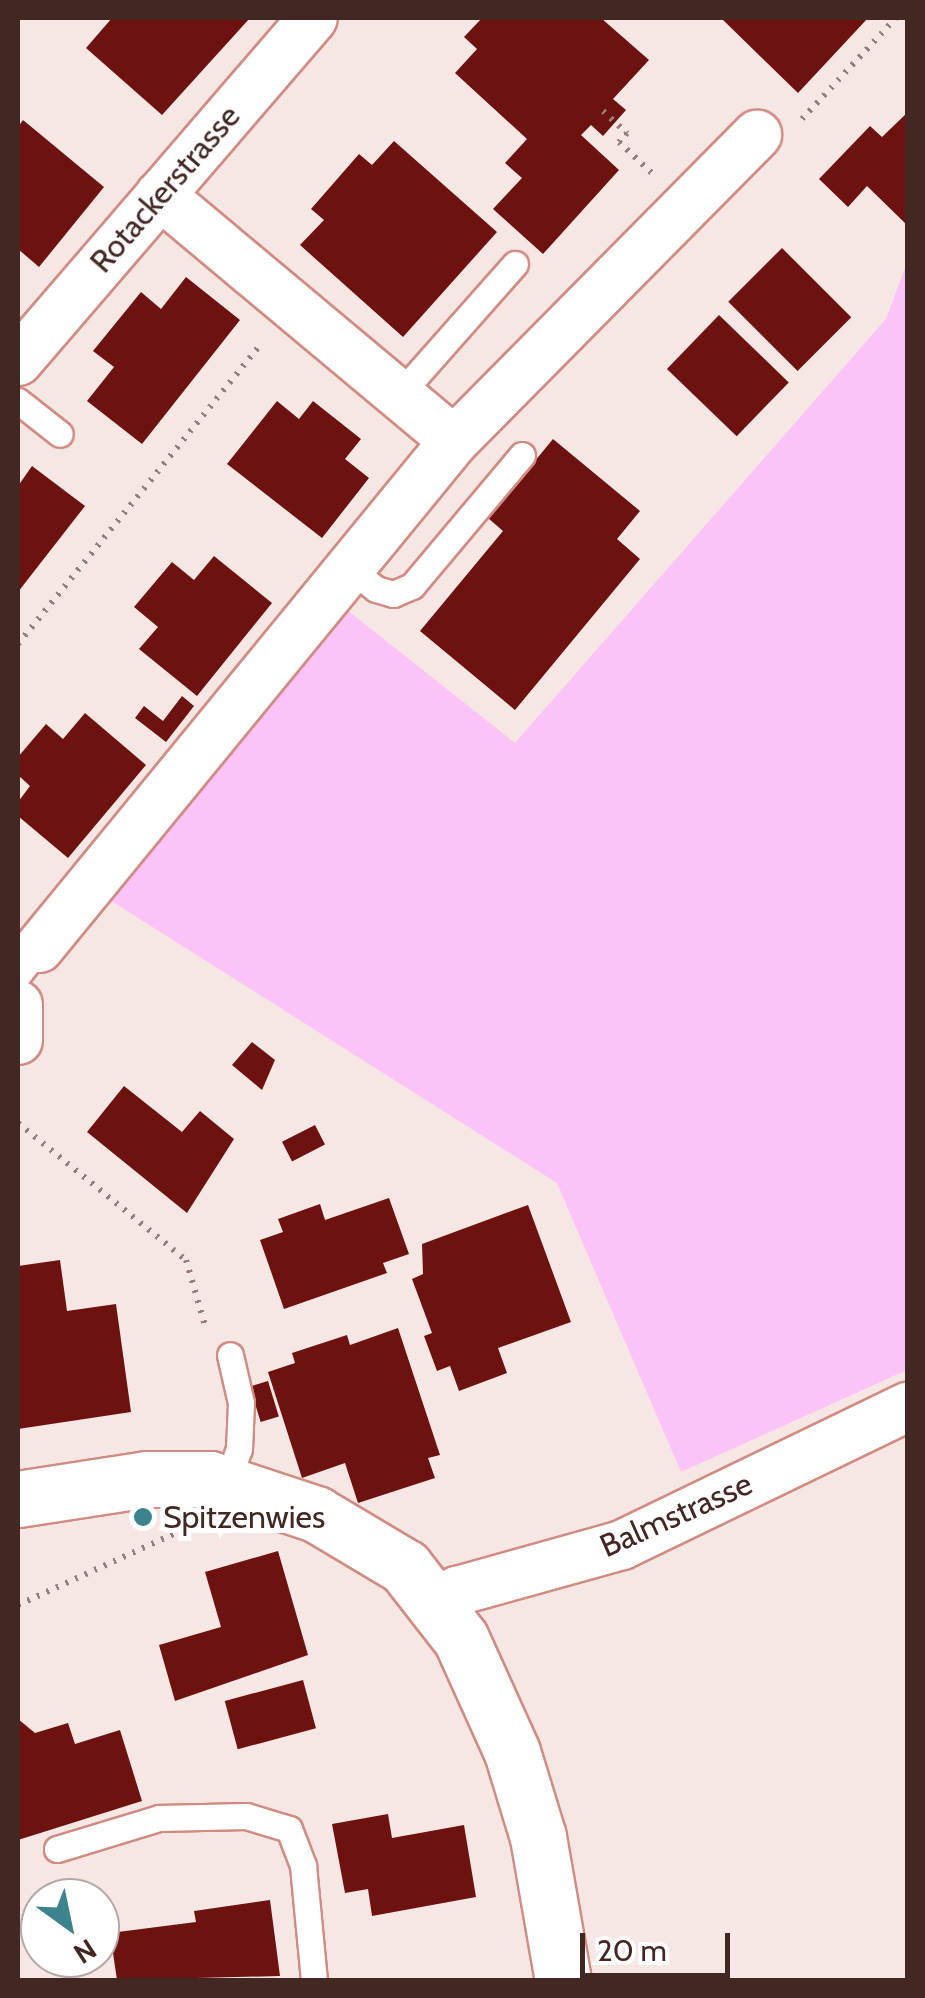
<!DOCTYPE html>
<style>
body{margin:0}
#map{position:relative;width:925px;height:1998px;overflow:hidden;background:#f6e7e4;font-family:Cabin,sans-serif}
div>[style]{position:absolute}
.green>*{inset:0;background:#fbc3f8}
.building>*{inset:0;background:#6d120f;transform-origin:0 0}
.path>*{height:6px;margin-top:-3px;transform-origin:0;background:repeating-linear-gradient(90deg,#957f7c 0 2.5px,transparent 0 10.5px)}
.roads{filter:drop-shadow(2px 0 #d08c83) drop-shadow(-2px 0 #d08c83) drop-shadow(0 2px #d08c83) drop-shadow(0 -2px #d08c83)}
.service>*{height:25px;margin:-12.5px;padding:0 12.5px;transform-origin:12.5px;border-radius:12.5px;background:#fff}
.minor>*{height:48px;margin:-24px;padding:0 24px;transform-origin:24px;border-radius:24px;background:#fff}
.tertiary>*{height:55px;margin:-27.5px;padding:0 27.5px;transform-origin:27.5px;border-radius:27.5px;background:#fff}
.dots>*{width:28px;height:28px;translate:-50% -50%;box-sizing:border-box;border:5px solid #fff;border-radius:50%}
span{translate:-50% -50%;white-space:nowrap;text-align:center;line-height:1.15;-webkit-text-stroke:10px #fff;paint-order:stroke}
.street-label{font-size:32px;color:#432723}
.poi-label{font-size:32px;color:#432723}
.left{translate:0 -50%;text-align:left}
.frame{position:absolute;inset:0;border:20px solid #432723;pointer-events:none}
.north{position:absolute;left:20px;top:1878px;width:100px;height:100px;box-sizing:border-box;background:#fff;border:2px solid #b4a9a7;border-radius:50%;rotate:147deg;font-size:28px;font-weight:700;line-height:40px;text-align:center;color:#432723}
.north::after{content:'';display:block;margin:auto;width:35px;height:45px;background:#3d838e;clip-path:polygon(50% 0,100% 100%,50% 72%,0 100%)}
.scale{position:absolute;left:580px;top:1933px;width:150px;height:45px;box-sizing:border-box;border:5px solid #432723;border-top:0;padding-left:12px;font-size:30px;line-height:35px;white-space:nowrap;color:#432723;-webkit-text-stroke:8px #fff;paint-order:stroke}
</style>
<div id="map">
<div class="green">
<div style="clip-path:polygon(907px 263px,907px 1370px,681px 1472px,557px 1183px,97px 892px,337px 602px,515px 743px,886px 319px)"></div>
</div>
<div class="building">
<div style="clip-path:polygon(112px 18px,250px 18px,162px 115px,86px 48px)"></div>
<div style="clip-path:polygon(482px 18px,601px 18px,649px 60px,613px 99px,626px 110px,603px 136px,591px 125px,581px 135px,619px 170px,543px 254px,493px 209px,522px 178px,505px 163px,527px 139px,455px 73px,477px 49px,464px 37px)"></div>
<div style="clip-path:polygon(721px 18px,868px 18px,798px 93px)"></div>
<div style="clip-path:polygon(908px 112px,908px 226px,867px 186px,848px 207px,819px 179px,870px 126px,882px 137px)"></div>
<div style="clip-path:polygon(23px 120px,104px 187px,39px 267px,18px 249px,18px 127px)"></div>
<div style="clip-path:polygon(394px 141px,497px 232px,403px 337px,300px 245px,324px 220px,311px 209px,359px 154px,372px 165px)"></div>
<div style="left:782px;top:248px;width:98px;height:76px;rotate:45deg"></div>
<div style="clip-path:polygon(186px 277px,240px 320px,142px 444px,87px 401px,114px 367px,93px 351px,141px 292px,161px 309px)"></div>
<div style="left:719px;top:315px;width:97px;height:75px;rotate:44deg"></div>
<div style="clip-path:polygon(277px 401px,299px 419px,313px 401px,361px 439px,345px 459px,369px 478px,322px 538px,227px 464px)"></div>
<div style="clip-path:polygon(553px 439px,640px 511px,617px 539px,640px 559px,515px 710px,420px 631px,503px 531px,488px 518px)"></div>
<div style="clip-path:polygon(32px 466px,85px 506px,18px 592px,18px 486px)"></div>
<div style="clip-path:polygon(214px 556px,272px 603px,197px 696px,139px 649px,158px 627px,134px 607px,172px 562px,194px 580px)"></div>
<div style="clip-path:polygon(182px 696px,194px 706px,166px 742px,135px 718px,144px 706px,163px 721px)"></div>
<div style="clip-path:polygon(85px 713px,146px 765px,68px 858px,18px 816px,18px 802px,30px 786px,18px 775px,18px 757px,46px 724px,63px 739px)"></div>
<div style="clip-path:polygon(252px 1042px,275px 1060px,262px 1090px,232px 1065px)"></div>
<div style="clip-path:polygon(124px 1086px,182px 1132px,200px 1111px,234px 1139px,187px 1213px,87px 1132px)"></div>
<div style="left:315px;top:1125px;width:22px;height:37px;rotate:63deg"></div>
<div style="clip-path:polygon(389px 1198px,409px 1254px,383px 1263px,387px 1273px,284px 1309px,260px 1240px,283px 1232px,278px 1219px,320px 1204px,325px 1220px)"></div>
<div style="clip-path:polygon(528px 1205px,571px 1322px,498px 1348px,507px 1373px,459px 1391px,450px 1366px,437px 1371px,424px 1336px,432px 1333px,412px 1279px,423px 1274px,422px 1244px)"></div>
<div style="clip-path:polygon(60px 1260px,67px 1311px,116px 1304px,131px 1412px,18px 1429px,18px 1266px)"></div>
<div style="clip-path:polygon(398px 1328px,440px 1455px,428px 1458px,435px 1478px,358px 1503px,345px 1463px,302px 1478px,268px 1372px,295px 1363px,292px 1353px,347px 1335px,350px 1345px)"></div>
<div style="left:268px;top:1381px;width:37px;height:19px;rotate:73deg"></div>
<div style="clip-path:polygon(278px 1551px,308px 1655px,175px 1701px,159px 1645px,221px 1627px,205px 1572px)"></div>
<div style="left:303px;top:1680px;width:50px;height:81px;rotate:75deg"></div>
<div style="clip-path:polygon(18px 1719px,35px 1733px,68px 1723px,75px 1744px,120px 1730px,142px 1801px,18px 1840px)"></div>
<div style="clip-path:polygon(388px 1814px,392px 1838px,464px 1825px,476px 1897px,372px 1916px,368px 1889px,345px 1893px,332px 1824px)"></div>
<div style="clip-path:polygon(270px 1900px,280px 1976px,117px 1980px,110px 1933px,196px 1922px,194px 1911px)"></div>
</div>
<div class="path">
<div style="left:603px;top:111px;width:33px;rotate:43deg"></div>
<div style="left:627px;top:133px;width:12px;rotate:132deg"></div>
<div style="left:619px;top:142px;width:47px;rotate:43.3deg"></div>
<div style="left:802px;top:119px;width:138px;rotate:-47.1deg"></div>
<div style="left:18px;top:644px;width:387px;rotate:-51deg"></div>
<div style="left:18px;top:1123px;width:217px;rotate:39.2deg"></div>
<div style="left:186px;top:1260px;width:72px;rotate:73.8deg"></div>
<div style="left:18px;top:1605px;width:174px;rotate:-24.5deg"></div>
</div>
<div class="roads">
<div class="service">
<div style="left:399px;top:395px;width:175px;rotate:-48.5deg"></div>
<div style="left:18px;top:401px;width:53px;rotate:38.2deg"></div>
<div style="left:349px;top:568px;width:34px;rotate:38deg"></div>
<div style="left:376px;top:589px;width:18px;rotate:16deg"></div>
<div style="left:393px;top:594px;width:21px;rotate:-23deg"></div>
<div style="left:412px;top:586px;width:171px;rotate:-50deg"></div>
<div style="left:18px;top:975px;width:34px;rotate:-52deg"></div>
<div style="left:227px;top:1483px;width:36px;rotate:-71deg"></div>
<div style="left:239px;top:1449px;width:46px;rotate:-87.5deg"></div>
<div style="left:241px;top:1403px;width:49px;rotate:-102.9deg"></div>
<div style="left:57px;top:1849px;width:107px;rotate:-16.9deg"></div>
<div style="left:159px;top:1818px;width:87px;rotate:-1.3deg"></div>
<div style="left:246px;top:1816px;width:45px;rotate:16.8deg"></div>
<div style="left:289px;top:1829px;width:40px;rotate:69deg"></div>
<div style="left:303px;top:1866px;width:115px;rotate:84.5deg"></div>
</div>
<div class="minor">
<div style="left:160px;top:195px;width:383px;rotate:39.9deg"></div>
<div style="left:18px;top:361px;width:452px;rotate:-49.3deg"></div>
<div style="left:39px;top:948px;width:655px;rotate:-50.7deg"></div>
<div style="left:454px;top:441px;width:431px;rotate:-45.3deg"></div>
<div style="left:18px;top:1005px;width:35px;rotate:90deg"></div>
<div style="left:436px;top:1604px;width:25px;rotate:-32deg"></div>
<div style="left:457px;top:1591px;width:171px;rotate:-15.6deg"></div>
<div style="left:622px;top:1545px;width:318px;rotate:-25.8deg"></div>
</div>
<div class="tertiary">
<div style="left:18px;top:1499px;width:131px;rotate:-8.8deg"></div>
<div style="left:147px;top:1479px;width:63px"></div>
<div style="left:210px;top:1479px;width:112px;rotate:18.3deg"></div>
<div style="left:316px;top:1514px;width:104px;rotate:30.8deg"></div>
<div style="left:405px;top:1567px;width:91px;rotate:52.1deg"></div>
<div style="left:461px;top:1639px;width:124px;rotate:65.7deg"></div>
<div style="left:512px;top:1752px;width:89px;rotate:73deg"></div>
<div style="left:538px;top:1837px;width:145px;rotate:80.1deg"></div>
</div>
</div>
<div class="dots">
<div style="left:143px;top:1517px;background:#3d838e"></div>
</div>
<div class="street-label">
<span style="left:165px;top:189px;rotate:-49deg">Rotackerstrasse</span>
<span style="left:676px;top:1515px;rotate:-24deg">Balmstrasse</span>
</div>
<div class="poi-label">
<span class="left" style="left:163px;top:1517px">Spitzenwies</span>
</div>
<div class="frame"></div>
<div class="north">N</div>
<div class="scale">20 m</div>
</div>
